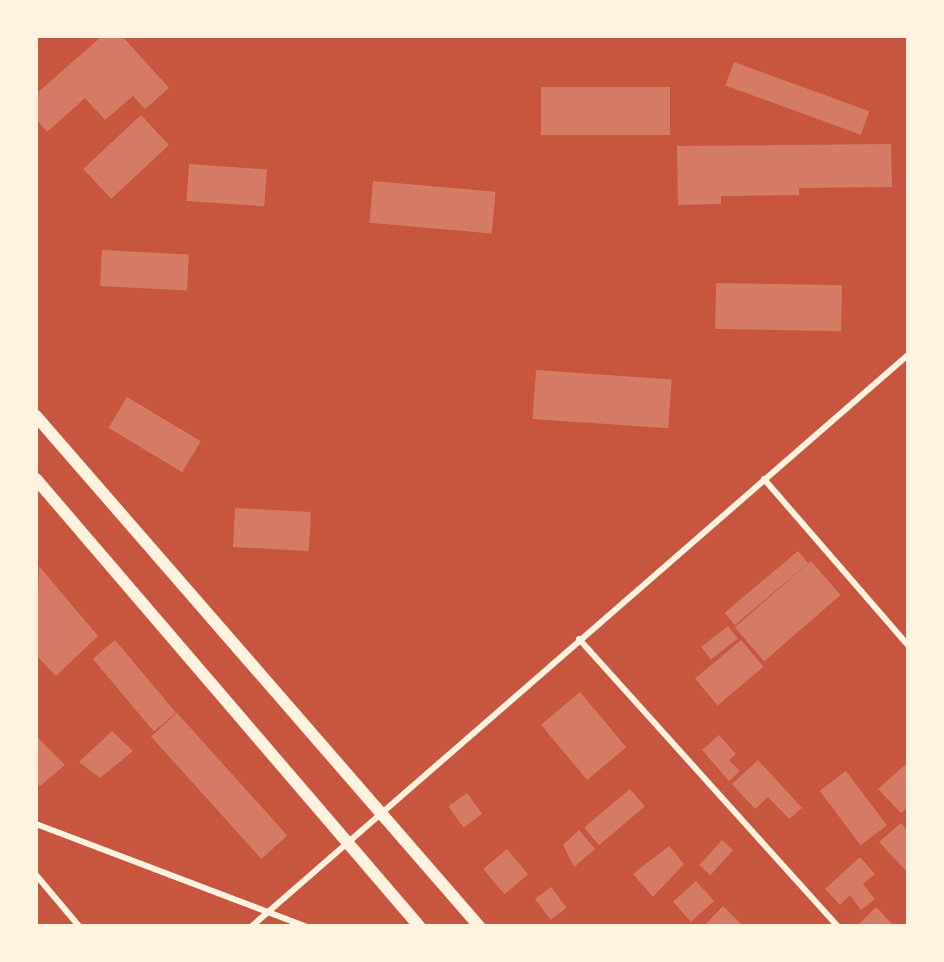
<!DOCTYPE html>
<style>
body{margin:0}
#map{position:relative;width:944px;height:962px;overflow:hidden;background:#c8553d;font-family:Figtree,sans-serif}
div>[style]{position:absolute}
.building>*{inset:0;background:#d67c66;transform-origin:0 0}
.minor>*{height:6px;margin:-3px;padding:0 3px;transform-origin:3px;border-radius:3px;background:#fff3e0}
.secondary>*{height:12px;margin:-6px;padding:0 6px;transform-origin:6px;border-radius:6px;background:#fff3e0}
span{translate:-50% -50%;white-space:nowrap;text-align:center;line-height:1.15;-webkit-text-stroke:4.5px #fff3e0;paint-order:stroke}
.frame{position:absolute;inset:0;border:38px solid #fff3e0;pointer-events:none}
</style>
<div id="map">
<div class="building">
<div style="clip-path:polygon(102px 36px,122px 36px,169px 88px,145px 109px,133px 96px,105px 120px,85px 98px,47px 132px,36px 119px,36px 94px)"></div>
<div style="left:734px;top:62px;width:144px;height:25px;rotate:20deg"></div>
<div style="left:670px;top:87px;width:48px;height:129px;rotate:90deg"></div>
<div style="left:141px;top:115px;width:41px;height:79px;rotate:47deg"></div>
<div style="clip-path:polygon(891px 144px,892px 187px,799px 188px,799px 195px,721px 196px,721px 204px,678px 205px,677px 146px)"></div>
<div style="left:189px;top:164px;width:78px;height:37px;rotate:4deg"></div>
<div style="left:373px;top:181px;width:123px;height:42px;rotate:5deg"></div>
<div style="left:102px;top:250px;width:87px;height:36px;rotate:3deg"></div>
<div style="left:716px;top:283px;width:126px;height:46px;rotate:1deg"></div>
<div style="left:536px;top:370px;width:136px;height:49px;rotate:4deg"></div>
<div style="left:127px;top:397px;width:86px;height:36px;rotate:31deg"></div>
<div style="left:235px;top:508px;width:76px;height:39px;rotate:3deg"></div>
<div style="left:798px;top:551px;width:16px;height:96px;rotate:50deg"></div>
<div style="left:811px;top:561px;width:45px;height:101px;rotate:49deg"></div>
<div style="clip-path:polygon(39px 566px,98px 636px,56px 676px,36px 655px)"></div>
<div style="left:728px;top:626px;width:16px;height:34px;rotate:52deg"></div>
<div style="left:115px;top:640px;width:95px;height:29px;rotate:50deg"></div>
<div style="left:741px;top:640px;width:35px;height:60px;rotate:50deg"></div>
<div style="left:580px;top:692px;width:72px;height:51px;rotate:50deg"></div>
<div style="left:177px;top:713px;width:165px;height:35px;rotate:48deg"></div>
<div style="clip-path:polygon(112px 731px,133px 751px,100px 778px,79px 762px)"></div>
<div style="clip-path:polygon(719px 735px,736px 754px,729px 760px,740px 771px,729px 781px,702px 750px)"></div>
<div style="clip-path:polygon(36px 736px,65px 765px,40px 786px,36px 782px)"></div>
<div style="clip-path:polygon(758px 760px,802px 808px,789px 819px,768px 797px,755px 809px,732px 784px)"></div>
<div style="clip-path:polygon(908px 762px,908px 807px,901px 813px,878px 789px)"></div>
<div style="left:846px;top:771px;width:68px;height:33px;rotate:53deg"></div>
<div style="left:630px;top:789px;width:23px;height:60px;rotate:50deg"></div>
<div style="left:467px;top:793px;width:26px;height:23px;rotate:54deg"></div>
<div style="clip-path:polygon(901px 823px,908px 831px,908px 873px,879px 842px)"></div>
<div style="clip-path:polygon(579px 830px,595px 849px,574px 867px,563px 845px)"></div>
<div style="left:722px;top:840px;width:15px;height:34px;rotate:42deg"></div>
<div style="clip-path:polygon(669px 846px,684px 864px,653px 897px,633px 874px)"></div>
<div style="left:507px;top:849px;width:33px;height:31px;rotate:50deg"></div>
<div style="clip-path:polygon(860px 857px,875px 874px,863px 884px,875px 899px,861px 910px,850px 895px,840px 905px,825px 889px)"></div>
<div style="left:696px;top:881px;width:27px;height:31px;rotate:48deg"></div>
<div style="left:551px;top:887px;width:26px;height:20px;rotate:53deg"></div>
<div style="clip-path:polygon(723px 906px,743px 926px,704px 926px)"></div>
<div style="clip-path:polygon(876px 907px,894px 926px,857px 926px)"></div>
</div>
<div class="minor">
<div style="left:764px;top:479px;width:220px;rotate:49.1deg"></div>
<div style="left:579px;top:639px;width:386px;rotate:48deg"></div>
<div style="left:36px;top:824px;width:288px;rotate:20.8deg"></div>
<div style="left:36px;top:875px;width:67px;rotate:49.9deg"></div>
<div style="left:252px;top:926px;width:870px;rotate:-41.04deg"></div>
</div>
<div class="secondary">
<div style="left:36px;top:416px;width:676px;rotate:49.02deg"></div>
<div style="left:36px;top:479px;width:589px;rotate:49.41deg"></div>
</div>
<div class="frame"></div>
</div>
